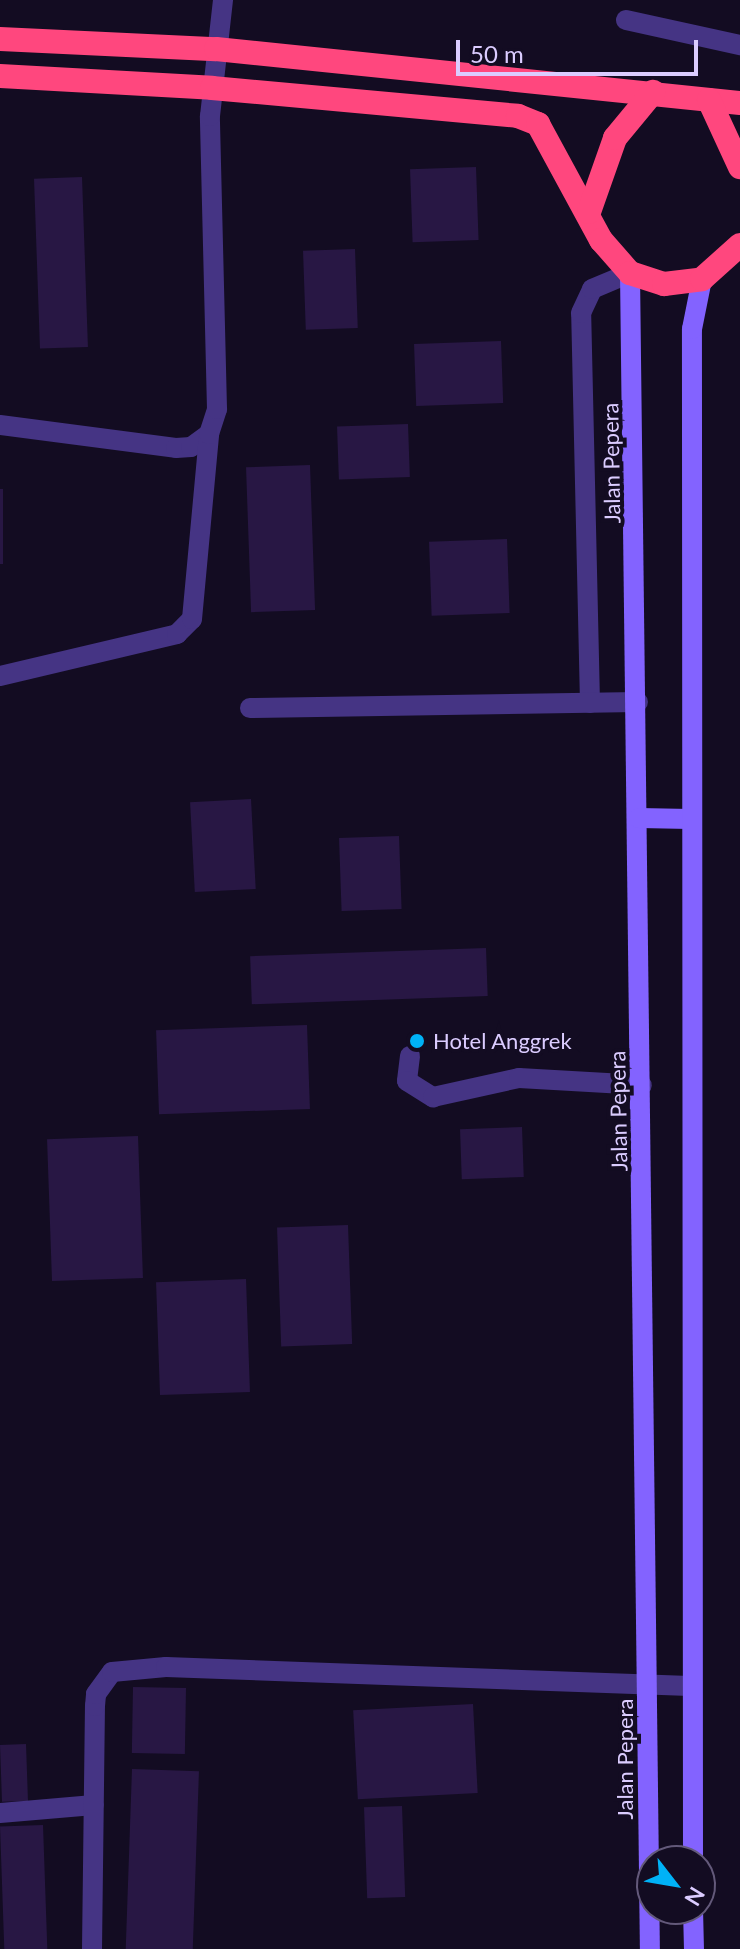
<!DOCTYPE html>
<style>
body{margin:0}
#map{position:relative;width:740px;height:1949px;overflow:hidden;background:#130c22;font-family:Lato,sans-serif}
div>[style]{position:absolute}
.building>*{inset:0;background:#281744;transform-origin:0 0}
.lane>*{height:20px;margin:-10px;padding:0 10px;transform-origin:10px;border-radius:10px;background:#453484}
.street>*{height:20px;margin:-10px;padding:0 10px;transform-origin:10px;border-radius:10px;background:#453484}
.secondary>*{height:20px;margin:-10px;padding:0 10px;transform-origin:10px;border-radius:10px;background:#8363ff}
.highway>*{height:24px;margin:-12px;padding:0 12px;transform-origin:12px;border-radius:12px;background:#ff477e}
.dots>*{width:22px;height:22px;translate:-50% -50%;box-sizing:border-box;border:4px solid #130c22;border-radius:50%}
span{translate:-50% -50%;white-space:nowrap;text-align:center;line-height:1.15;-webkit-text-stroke:8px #130c22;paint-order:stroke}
.street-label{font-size:22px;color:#dbccff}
.poi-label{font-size:22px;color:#dbccff}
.left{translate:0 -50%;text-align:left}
.north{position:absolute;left:636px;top:1845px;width:80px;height:80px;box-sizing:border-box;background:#130c22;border:2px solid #63597a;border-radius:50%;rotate:121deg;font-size:22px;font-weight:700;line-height:32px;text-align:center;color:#dbccff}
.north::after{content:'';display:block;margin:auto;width:28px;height:36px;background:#00b2f7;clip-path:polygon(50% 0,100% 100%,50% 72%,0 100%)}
.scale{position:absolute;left:456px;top:40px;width:242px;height:36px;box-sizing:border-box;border:4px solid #dbccff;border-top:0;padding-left:10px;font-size:24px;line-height:28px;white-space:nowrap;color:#dbccff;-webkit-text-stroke:6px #130c22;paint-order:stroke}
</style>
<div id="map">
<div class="building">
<div style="left:476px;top:167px;width:73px;height:66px;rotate:88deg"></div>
<div style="left:82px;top:177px;width:170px;height:48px;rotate:88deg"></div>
<div style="left:355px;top:249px;width:79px;height:52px;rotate:88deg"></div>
<div style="left:501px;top:341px;width:62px;height:87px;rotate:88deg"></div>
<div style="left:408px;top:424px;width:53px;height:71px;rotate:88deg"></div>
<div style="left:310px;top:465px;width:145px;height:64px;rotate:88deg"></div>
<div style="left:0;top:489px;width:3px;height:75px"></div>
<div style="left:507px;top:539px;width:74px;height:78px;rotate:88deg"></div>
<div style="left:251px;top:799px;width:90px;height:61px;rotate:87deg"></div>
<div style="left:399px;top:836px;width:73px;height:60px;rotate:88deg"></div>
<div style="left:486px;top:948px;width:48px;height:236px;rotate:88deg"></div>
<div style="left:307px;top:1025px;width:84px;height:151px;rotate:88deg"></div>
<div style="left:522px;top:1127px;width:50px;height:62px;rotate:88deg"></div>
<div style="left:138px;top:1136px;width:142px;height:91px;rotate:88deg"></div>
<div style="left:348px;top:1225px;width:119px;height:71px;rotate:88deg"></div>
<div style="left:246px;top:1279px;width:113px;height:90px;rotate:88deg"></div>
<div style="left:133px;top:1687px;width:53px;height:66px;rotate:1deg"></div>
<div style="left:473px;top:1704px;width:89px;height:120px;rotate:87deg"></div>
<div style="left:26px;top:1744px;width:57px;height:26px;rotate:88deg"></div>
<div style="left:132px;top:1769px;width:67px;height:180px;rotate:2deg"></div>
<div style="left:402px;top:1806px;width:91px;height:38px;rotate:88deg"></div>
<div style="left:43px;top:1825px;width:124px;height:43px;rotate:88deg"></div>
</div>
<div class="lane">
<div style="left:626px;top:20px;width:117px;rotate:12.4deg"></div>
<div style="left:0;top:425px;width:177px;rotate:7.4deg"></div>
<div style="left:176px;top:448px;width:15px;rotate:-4deg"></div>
<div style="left:191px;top:447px;width:22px;rotate:-36deg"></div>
<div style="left:0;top:676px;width:182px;rotate:-13.3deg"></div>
<div style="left:177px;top:634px;width:21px;rotate:-45deg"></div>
<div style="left:192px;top:619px;width:186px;rotate:-84.7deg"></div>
<div style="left:209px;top:434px;width:26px;rotate:-72deg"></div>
<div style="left:217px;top:409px;width:293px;rotate:-91.4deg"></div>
<div style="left:210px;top:116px;width:117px;rotate:-83.6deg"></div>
<div style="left:590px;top:703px;width:390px;rotate:-91.3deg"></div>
<div style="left:581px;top:313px;width:26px;rotate:-65deg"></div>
<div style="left:592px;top:289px;width:41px;rotate:-22.8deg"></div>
<div style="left:250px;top:708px;width:388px;rotate:-0.9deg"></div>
<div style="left:410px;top:1056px;width:25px;rotate:97deg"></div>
<div style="left:407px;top:1081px;width:31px;rotate:32deg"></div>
<div style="left:433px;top:1097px;width:88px;rotate:-12.5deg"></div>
<div style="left:519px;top:1078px;width:123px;rotate:3.3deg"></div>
</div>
<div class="street">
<div style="left:0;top:1813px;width:94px;rotate:-4.9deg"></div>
<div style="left:92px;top:1949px;width:243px;rotate:-89.3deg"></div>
<div style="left:95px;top:1706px;width:12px;rotate:-85deg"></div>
<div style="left:96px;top:1694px;width:27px;rotate:-54deg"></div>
<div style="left:112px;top:1672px;width:54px;rotate:-5.3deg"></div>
<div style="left:166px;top:1667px;width:524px;rotate:2.08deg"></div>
</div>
<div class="secondary">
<div style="left:630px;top:273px;width:1676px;rotate:89.32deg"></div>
<div style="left:639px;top:818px;width:51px;rotate:1.1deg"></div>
<div style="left:693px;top:1861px;width:1532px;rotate:-90.04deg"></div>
<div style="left:692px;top:329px;width:51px;rotate:-78.7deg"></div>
<div style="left:693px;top:1909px;width:40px;rotate:88.6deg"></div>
</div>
<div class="highway">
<div style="left:0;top:39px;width:216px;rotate:2.7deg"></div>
<div style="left:216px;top:49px;width:527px;rotate:5.88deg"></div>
<div style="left:0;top:76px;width:212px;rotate:3.2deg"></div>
<div style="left:212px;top:88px;width:307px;rotate:5.2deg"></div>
<div style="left:518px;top:116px;width:22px;rotate:22deg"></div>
<div style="left:538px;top:124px;width:132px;rotate:61.5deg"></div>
<div style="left:601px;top:240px;width:44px;rotate:48.7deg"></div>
<div style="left:630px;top:273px;width:36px;rotate:18deg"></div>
<div style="left:664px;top:284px;width:38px;rotate:-7deg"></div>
<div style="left:702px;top:279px;width:51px;rotate:-41.8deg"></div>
<div style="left:709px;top:100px;width:74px;rotate:65.2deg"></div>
<div style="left:589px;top:212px;width:78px;rotate:-70.6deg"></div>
<div style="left:615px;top:138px;width:60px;rotate:-50.4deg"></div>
</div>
<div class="dots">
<div style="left:417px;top:1041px;background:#00b2f7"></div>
</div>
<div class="street-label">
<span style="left:611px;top:463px;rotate:-91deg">Jalan Pepera</span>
<span style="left:618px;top:1111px;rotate:-91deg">Jalan Pepera</span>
<span style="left:625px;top:1759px;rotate:-90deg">Jalan Pepera</span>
</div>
<div class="poi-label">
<span class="left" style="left:433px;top:1041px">Hotel Anggrek</span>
</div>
<div class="north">N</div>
<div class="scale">50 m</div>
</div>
